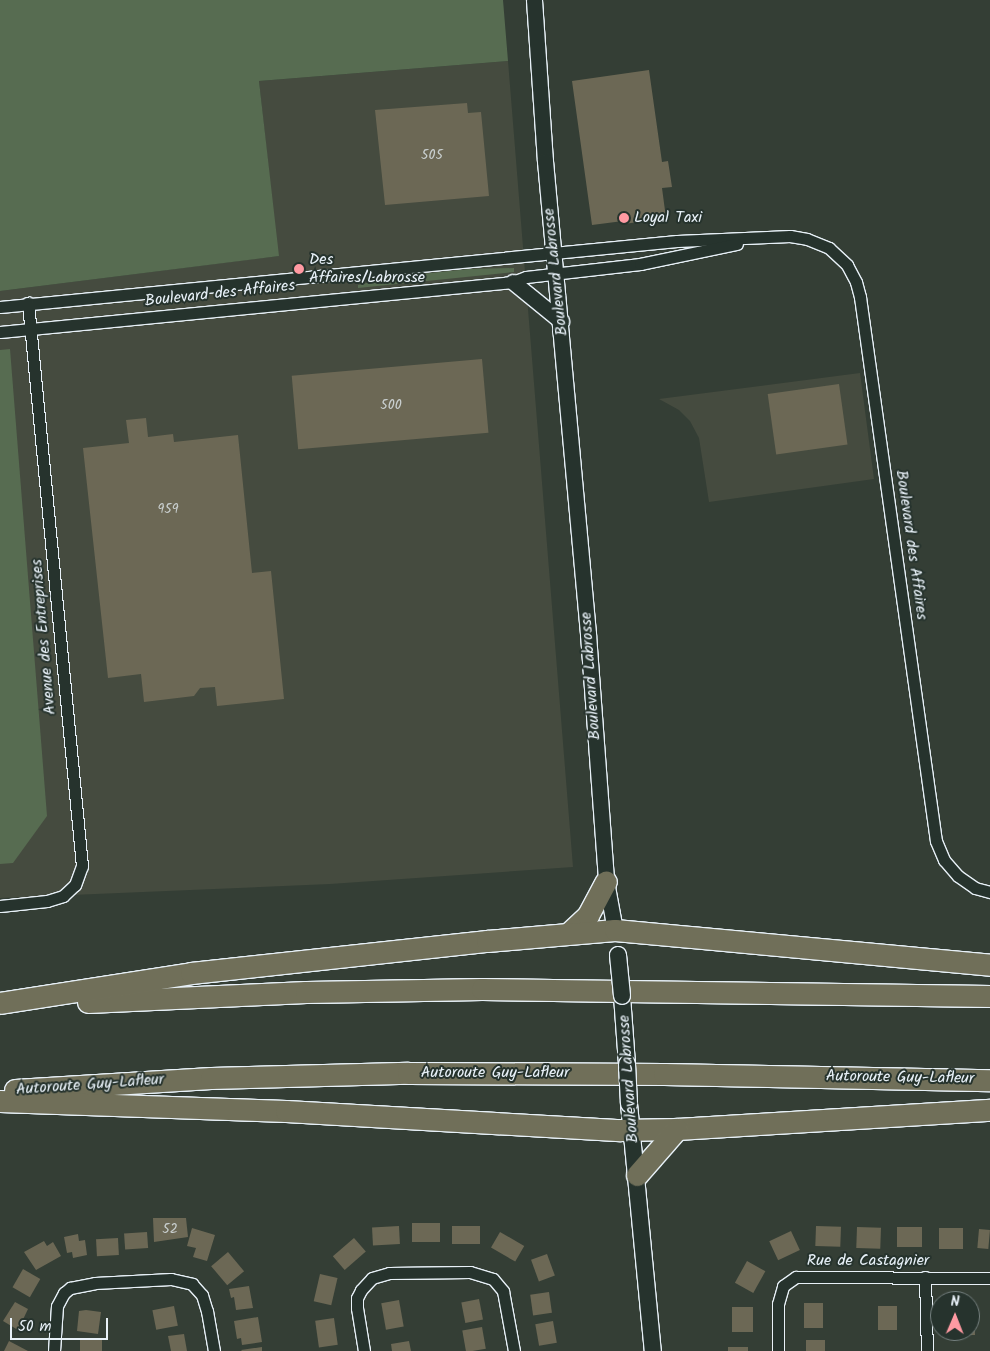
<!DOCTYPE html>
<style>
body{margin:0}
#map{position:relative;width:990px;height:1351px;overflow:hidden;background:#343e35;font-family:Kalam,sans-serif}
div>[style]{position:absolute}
.built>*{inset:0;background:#454b3f}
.green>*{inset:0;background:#576c51}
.building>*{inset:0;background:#6c6855;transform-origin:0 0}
.roads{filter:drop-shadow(1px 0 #e8f1f8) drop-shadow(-1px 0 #e8f1f8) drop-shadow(0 1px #e8f1f8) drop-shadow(0 -1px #e8f1f8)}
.minor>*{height:11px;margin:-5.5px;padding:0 5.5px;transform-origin:5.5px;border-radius:5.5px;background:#26332d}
.tertiary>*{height:15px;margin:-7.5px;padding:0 7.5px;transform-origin:7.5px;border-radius:7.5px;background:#26332d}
.secondary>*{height:16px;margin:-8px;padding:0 8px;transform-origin:8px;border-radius:8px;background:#26332d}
.motorway>*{height:21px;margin:-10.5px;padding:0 10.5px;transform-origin:10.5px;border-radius:10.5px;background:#706f59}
.bridges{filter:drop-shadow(1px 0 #e8f1f8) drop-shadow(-1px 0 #e8f1f8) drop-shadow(0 1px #e8f1f8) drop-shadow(0 -1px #e8f1f8)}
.secondary-bridge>*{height:16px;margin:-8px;padding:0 8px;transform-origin:8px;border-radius:8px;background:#26332d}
.dots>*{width:14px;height:14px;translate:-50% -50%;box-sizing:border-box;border:2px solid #26332d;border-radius:50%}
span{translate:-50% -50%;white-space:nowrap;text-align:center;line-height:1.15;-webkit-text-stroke:4px #26332d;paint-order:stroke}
.number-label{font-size:14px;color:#c9cfcf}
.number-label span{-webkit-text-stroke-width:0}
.poi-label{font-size:16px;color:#e8f1f8}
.left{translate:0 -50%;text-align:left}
.street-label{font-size:16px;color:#e8f1f8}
.north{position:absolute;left:930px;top:1291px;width:50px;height:50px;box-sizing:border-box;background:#26332d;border:1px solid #747f7e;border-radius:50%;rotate:1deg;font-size:14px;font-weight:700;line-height:20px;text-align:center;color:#e8f1f8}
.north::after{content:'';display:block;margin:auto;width:18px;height:22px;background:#ff9aa2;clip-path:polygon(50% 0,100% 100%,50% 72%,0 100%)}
.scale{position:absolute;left:10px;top:1318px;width:98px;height:22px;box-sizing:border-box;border:2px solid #e8f1f8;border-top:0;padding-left:6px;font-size:15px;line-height:18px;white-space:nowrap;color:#e8f1f8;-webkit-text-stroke:4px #26332d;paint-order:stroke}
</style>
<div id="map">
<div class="built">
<div style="clip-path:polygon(508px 61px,573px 867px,330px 884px,0 898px,0 291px,278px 256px,259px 81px)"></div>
<div style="clip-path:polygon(860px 373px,874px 479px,709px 502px,699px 438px,690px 421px,679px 410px,659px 399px)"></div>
</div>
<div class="green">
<div style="clip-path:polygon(0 0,503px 0,508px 61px,259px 81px,279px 256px,0 291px)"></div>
<div style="clip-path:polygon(514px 268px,514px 272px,358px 288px,358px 285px,393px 277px,469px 269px)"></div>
<div style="clip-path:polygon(10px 349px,47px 816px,13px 863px,0 864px,0 350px)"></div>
</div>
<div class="building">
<div style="clip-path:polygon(649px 70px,662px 162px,668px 161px,672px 187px,662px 188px,666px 218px,624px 224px,623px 221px,592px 225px,572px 81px)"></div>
<div style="clip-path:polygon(467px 103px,468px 113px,481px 112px,489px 196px,385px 205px,375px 110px)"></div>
<div style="left:482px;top:359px;width:74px;height:191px;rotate:85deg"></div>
<div style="left:839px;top:384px;width:61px;height:72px;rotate:82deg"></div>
<div style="clip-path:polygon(146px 418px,148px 437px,173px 434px,174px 442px,238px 435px,252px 573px,271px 571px,284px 699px,217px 706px,215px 687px,200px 688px,194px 696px,144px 702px,141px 674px,108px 678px,83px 448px,129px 443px,126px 420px)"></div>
<div style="clip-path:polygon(153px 1218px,186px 1218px,188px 1237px,154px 1242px)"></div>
<div style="left:412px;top:1223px;width:28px;height:19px"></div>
<div style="left:399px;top:1226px;width:18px;height:27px;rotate:87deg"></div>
<div style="left:452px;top:1226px;width:28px;height:18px"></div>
<div style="left:816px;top:1226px;width:25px;height:20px;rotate:2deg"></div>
<div style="left:857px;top:1227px;width:24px;height:21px;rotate:2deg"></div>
<div style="left:897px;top:1227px;width:25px;height:20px"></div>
<div style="clip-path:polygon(192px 1228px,215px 1235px,207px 1261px,193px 1257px,196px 1248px,187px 1246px)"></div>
<div style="left:939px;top:1228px;width:24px;height:21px"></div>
<div style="left:979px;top:1229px;width:11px;height:19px;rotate:5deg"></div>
<div style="left:791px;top:1231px;width:21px;height:24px;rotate:65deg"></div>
<div style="left:147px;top:1232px;width:16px;height:23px;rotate:86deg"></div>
<div style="left:500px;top:1232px;width:28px;height:18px;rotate:30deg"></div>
<div style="clip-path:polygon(78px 1234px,79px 1241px,85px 1240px,87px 1255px,73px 1258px,72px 1252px,67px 1253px,64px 1237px)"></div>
<div style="left:118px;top:1238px;width:17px;height:22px;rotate:87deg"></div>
<div style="left:354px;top:1238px;width:18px;height:28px;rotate:49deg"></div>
<div style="clip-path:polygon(44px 1241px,47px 1246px,53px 1242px,61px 1256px,36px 1270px,24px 1252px)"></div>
<div style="left:228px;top:1252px;width:25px;height:22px;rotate:50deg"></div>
<div style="left:547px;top:1254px;width:23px;height:17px;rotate:70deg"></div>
<div style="left:747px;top:1261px;width:21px;height:25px;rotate:29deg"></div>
<div style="left:23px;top:1269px;width:20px;height:21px;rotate:30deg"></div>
<div style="left:320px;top:1274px;width:18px;height:28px;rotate:13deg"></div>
<div style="clip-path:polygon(249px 1286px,253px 1308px,236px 1310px,234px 1297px,231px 1298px,229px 1289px)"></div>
<div style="left:549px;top:1292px;width:21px;height:19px;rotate:82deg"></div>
<div style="left:479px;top:1299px;width:21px;height:18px;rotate:79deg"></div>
<div style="left:399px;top:1300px;width:27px;height:18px;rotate:80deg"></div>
<div style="clip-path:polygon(15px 1302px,28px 1309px,18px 1330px,3px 1321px)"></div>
<div style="left:804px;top:1303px;width:19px;height:25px"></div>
<div style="left:174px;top:1306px;width:20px;height:22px;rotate:79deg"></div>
<div style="left:878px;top:1306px;width:19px;height:24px"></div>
<div style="left:732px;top:1307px;width:21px;height:25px"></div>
<div style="clip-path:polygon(970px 1308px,974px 1308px,975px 1335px,956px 1335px,956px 1331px,970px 1331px)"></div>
<div style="clip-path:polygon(86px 1310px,101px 1312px,98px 1334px,77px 1331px,79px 1311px)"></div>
<div style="clip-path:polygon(258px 1317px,262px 1342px,242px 1345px,241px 1338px,237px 1339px,234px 1321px)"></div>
<div style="left:334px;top:1318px;width:27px;height:19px;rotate:82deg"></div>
<div style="left:553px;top:1321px;width:22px;height:18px;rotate:80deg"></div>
<div style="left:482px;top:1327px;width:22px;height:20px;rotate:80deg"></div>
<div style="clip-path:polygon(184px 1334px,187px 1351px,171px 1351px,168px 1336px)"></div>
<div style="left:102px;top:1339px;width:12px;height:22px;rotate:90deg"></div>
<div style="left:825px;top:1340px;width:11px;height:19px;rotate:90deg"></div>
<div style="clip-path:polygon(9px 1341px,28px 1351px,4px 1351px)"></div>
<div style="clip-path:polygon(409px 1341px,411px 1351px,392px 1351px,391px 1344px)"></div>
<div style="clip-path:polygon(262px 1347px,262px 1351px,242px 1351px,241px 1350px)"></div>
<div style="left:728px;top:1347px;width:20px;height:4px"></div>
</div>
<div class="roads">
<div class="minor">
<div style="left:0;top:307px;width:680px;rotate:-5.57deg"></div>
<div style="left:677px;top:241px;width:113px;rotate:-2.5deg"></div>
<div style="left:790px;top:236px;width:17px;rotate:10deg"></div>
<div style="left:807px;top:239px;width:24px;rotate:22deg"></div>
<div style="left:829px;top:248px;width:25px;rotate:43deg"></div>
<div style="left:847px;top:265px;width:19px;rotate:62deg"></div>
<div style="left:856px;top:282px;width:16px;rotate:75deg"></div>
<div style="left:860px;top:297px;width:549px;rotate:82.05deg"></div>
<div style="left:936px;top:841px;width:21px;rotate:67deg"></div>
<div style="left:944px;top:860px;width:21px;rotate:49deg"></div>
<div style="left:958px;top:876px;width:21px;rotate:35deg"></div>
<div style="left:975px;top:888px;width:16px;rotate:15deg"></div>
<div style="left:0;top:332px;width:515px;rotate:-5.57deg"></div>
<div style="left:513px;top:282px;width:14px;rotate:-21deg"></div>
<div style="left:526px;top:277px;width:115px;rotate:-6.5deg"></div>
<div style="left:640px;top:264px;width:99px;rotate:-11.7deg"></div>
<div style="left:0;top:906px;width:47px;rotate:-6.1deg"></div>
<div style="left:47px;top:901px;width:17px;rotate:-17deg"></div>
<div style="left:63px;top:896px;width:16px;rotate:-43deg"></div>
<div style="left:75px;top:885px;width:20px;rotate:-70deg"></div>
<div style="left:82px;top:866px;width:566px;rotate:-95.48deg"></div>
<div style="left:925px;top:1277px;width:74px;rotate:88.5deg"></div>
<div style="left:54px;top:1351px;width:45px;rotate:-86.2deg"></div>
<div style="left:57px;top:1306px;width:15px;rotate:-62deg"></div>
<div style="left:64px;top:1293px;width:8px;rotate:-40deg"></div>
<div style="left:70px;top:1288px;width:25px;rotate:-11deg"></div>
<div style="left:95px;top:1283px;width:76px;rotate:-3deg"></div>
<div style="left:171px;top:1279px;width:22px;rotate:13deg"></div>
<div style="left:192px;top:1284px;width:15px;rotate:48deg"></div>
<div style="left:202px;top:1295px;width:17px;rotate:73deg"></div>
<div style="left:207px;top:1311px;width:41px;rotate:80.1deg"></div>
<div style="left:364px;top:1351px;width:44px;rotate:-99.2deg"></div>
<div style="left:357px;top:1308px;width:10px;rotate:-90deg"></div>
<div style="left:357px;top:1298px;width:9px;rotate:-63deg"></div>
<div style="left:361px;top:1290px;width:16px;rotate:-47deg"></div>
<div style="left:372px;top:1278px;width:18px;rotate:-16deg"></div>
<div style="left:389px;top:1273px;width:81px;rotate:-0.7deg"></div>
<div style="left:470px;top:1272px;width:24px;rotate:17deg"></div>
<div style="left:493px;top:1279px;width:16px;rotate:50deg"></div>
<div style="left:503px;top:1291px;width:61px;rotate:79.6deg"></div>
<div style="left:778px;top:1351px;width:47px;rotate:-90deg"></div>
<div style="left:778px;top:1304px;width:19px;rotate:-74deg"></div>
<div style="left:783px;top:1286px;width:16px;rotate:-35deg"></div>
<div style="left:796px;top:1277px;width:194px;rotate:0.3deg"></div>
</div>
<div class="tertiary">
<div style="left:534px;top:0;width:161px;rotate:86.1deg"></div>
<div style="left:545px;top:161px;width:475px;rotate:84.8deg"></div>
<div style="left:588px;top:634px;width:248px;rotate:85.8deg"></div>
<div style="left:606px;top:881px;width:50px;rotate:79.6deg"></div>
<div style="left:513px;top:282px;width:62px;rotate:39.1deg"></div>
</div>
<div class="secondary">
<div style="left:622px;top:996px;width:68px;rotate:85.8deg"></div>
<div style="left:629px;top:1104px;width:248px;rotate:84.5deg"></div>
</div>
<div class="motorway">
<div style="left:569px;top:933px;width:26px;rotate:-43deg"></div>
<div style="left:588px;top:915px;width:38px;rotate:-62deg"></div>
<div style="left:88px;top:1002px;width:218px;rotate:-2.6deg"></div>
<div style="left:306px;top:992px;width:176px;rotate:-1deg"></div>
<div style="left:482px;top:989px;width:508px;rotate:0.79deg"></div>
<div style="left:0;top:1003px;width:193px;rotate:-8.9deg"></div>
<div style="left:191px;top:973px;width:298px;rotate:-6.2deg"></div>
<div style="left:487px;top:941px;width:128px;rotate:-4.9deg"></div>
<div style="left:615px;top:930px;width:377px;rotate:5.3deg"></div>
<div style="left:15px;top:1090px;width:196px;rotate:-3.5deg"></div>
<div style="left:211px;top:1078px;width:197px;rotate:-1.5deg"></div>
<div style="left:408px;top:1073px;width:256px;rotate:0.2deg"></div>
<div style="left:664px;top:1074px;width:326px;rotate:1.1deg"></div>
<div style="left:0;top:1101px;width:286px;rotate:2deg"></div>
<div style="left:286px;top:1111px;width:335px;rotate:3.3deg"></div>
<div style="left:620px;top:1130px;width:57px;rotate:-1deg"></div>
<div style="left:677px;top:1129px;width:314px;rotate:-3.5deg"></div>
<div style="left:637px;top:1175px;width:61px;rotate:-49deg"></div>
</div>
</div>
<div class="bridges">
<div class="secondary-bridge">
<div style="left:618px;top:955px;width:41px;rotate:84.4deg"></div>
<div style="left:627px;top:1064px;width:40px;rotate:87.1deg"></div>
</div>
</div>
<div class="dots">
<div style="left:624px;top:218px;background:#ff9aa2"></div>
<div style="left:299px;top:269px;background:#ff9aa2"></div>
</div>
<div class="number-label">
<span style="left:432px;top:155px">505</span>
<span style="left:391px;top:405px">500</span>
<span style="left:168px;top:509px">959</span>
<span style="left:170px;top:1229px">52</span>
</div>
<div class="poi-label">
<span class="left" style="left:634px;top:218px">Loyal Taxi</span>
<span class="left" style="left:309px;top:269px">Des<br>Affaires/Labrosse</span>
</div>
<div class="street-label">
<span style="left:556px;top:272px;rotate:-96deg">Boulevard Labrosse</span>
<span style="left:220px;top:294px;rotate:-6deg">Boulevard des Affaires</span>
<span style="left:911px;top:545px;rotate:82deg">Boulevard des Affaires</span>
<span style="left:44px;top:637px;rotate:-95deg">Avenue des Entreprises</span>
<span style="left:591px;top:676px;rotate:-94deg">Boulevard Labrosse</span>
<span style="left:495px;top:1073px">Autoroute Guy-Lafleur</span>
<span style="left:900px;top:1078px;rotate:1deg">Autoroute Guy-Lafleur</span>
<span style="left:629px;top:1079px;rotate:-94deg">Boulevard Labrosse</span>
<span style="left:90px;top:1085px;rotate:-4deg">Autoroute Guy-Lafleur</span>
<span style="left:868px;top:1261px">Rue de Castagnier</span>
</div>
<div class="north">N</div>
<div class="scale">50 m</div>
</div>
